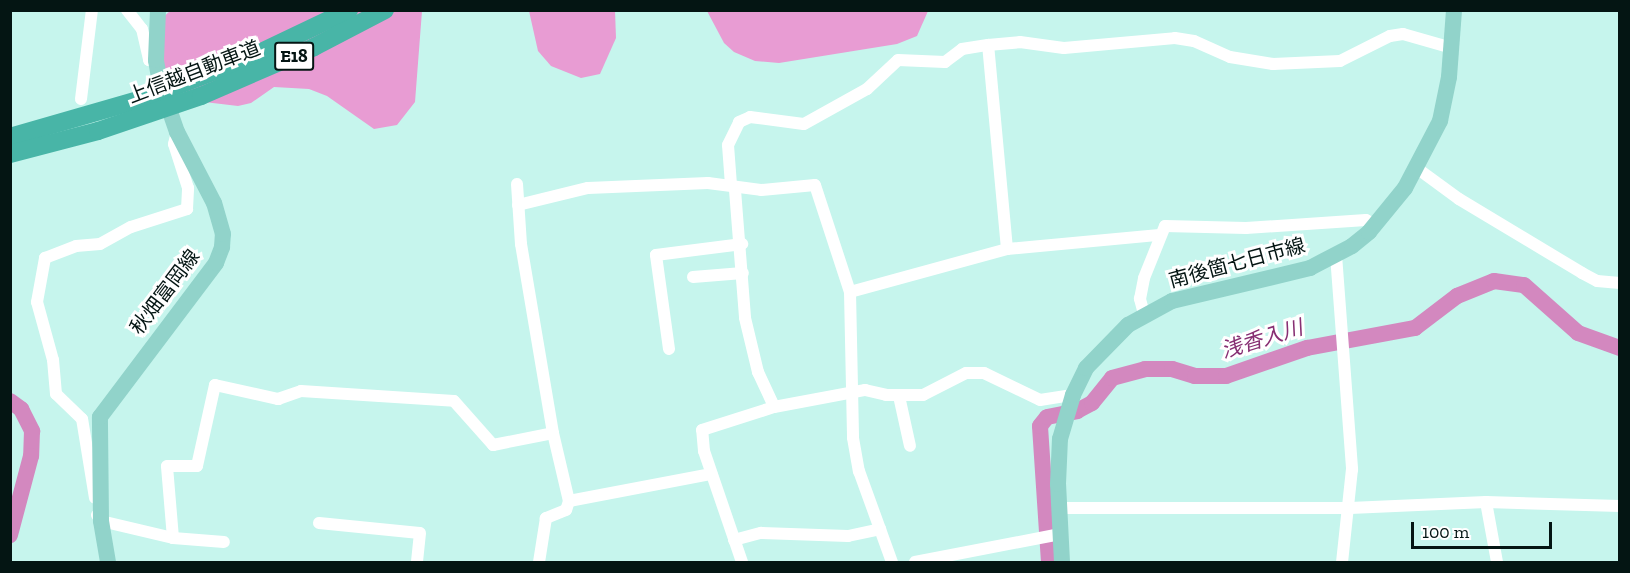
<!DOCTYPE html>
<meta charset="utf-8">
<style>
body{margin:0}
#map{position:relative;width:1630px;height:573px;overflow:hidden;background:#c6f5ed;font-family:"Zilla Slab","Noto Sans JP",serif}
div>[style]{position:absolute}
.forest>*{inset:0;background:#e89cd3}
.river>*{height:16px;margin:-8px;padding:0 8px;transform-origin:8px;border-radius:8px;background:#d388bf}
.minor>*{height:12px;margin:-6px;padding:0 6px;transform-origin:6px;border-radius:6px;background:#fff}
.major>*{height:16px;margin:-8px;padding:0 8px;transform-origin:8px;border-radius:8px;background:#91d3ca}
.highway>*{height:18px;margin:-9px;padding:0 9px;transform-origin:9px;border-radius:9px;background:#48b5a7}
span{translate:-50% -50%;white-space:nowrap;text-align:center;line-height:1.15;-webkit-text-stroke:6px #fff;paint-order:stroke}
.shield-label span{padding:2px 4px;background:#fff;border:2px solid;border-radius:4px;-webkit-text-stroke-width:0}
.shield-label{font-size:18px;color:#041513;font-weight:700}
.street-label{font-size:20px;color:#041513}
.water-label{font-size:21px;color:#872f73;font-style:italic}
.frame{position:absolute;inset:0;border:12px solid #041513;pointer-events:none}
.scale{position:absolute;left:1411px;top:522px;width:141px;height:27px;box-sizing:border-box;border:3px solid #041513;border-top:0;padding-left:8px;font-size:18px;line-height:21px;white-space:nowrap;color:#041513;-webkit-text-stroke:4px #fff;paint-order:stroke}
</style>
<div id="map">
<div class="forest">
<div style="clip-path:polygon(170px 11px,422px 11px,415px 102px,397px 125px,374px 129px,327px 96px,309px 89px,274px 87px,251px 103px,238px 106px,196px 101px,162px 78px,150px 29px)"></div>
<div style="clip-path:polygon(529px 11px,615px 11px,616px 38px,600px 74px,581px 78px,551px 66px,538px 51px)"></div>
<div style="clip-path:polygon(707px 11px,928px 11px,917px 36px,897px 44px,779px 63px,755px 61px,734px 52px,724px 43px)"></div>
</div>
<div class="river">
<div style="left:10px;top:401px;width:14px;rotate:36deg"></div>
<div style="left:21px;top:409px;width:25px;rotate:63deg"></div>
<div style="left:32px;top:431px;width:25px;rotate:92deg"></div>
<div style="left:31px;top:456px;width:82px;rotate:104.9deg"></div>
<div style="left:1049px;top:562px;width:136px;rotate:-93.8deg"></div>
<div style="left:1040px;top:426px;width:11px;rotate:-52deg"></div>
<div style="left:1047px;top:417px;width:31px;rotate:-11deg"></div>
<div style="left:1077px;top:411px;width:17px;rotate:-28deg"></div>
<div style="left:1092px;top:403px;width:32px;rotate:-51deg"></div>
<div style="left:1112px;top:378px;width:34px;rotate:-15deg"></div>
<div style="left:1145px;top:369px;width:27px"></div>
<div style="left:1172px;top:369px;width:24px;rotate:17deg"></div>
<div style="left:1195px;top:376px;width:31px"></div>
<div style="left:1226px;top:376px;width:86px;rotate:-19.1deg"></div>
<div style="left:1307px;top:348px;width:110px;rotate:-10.5deg"></div>
<div style="left:1415px;top:328px;width:53px;rotate:-37.3deg"></div>
<div style="left:1457px;top:296px;width:40px;rotate:-22deg"></div>
<div style="left:1494px;top:281px;width:30px;rotate:8deg"></div>
<div style="left:1524px;top:285px;width:72px;rotate:41.6deg"></div>
<div style="left:1578px;top:333px;width:45px;rotate:19.7deg"></div>
</div>
<div class="minor">
<div style="left:127px;top:10px;width:24px;rotate:52deg"></div>
<div style="left:142px;top:29px;width:32px;rotate:77deg"></div>
<div style="left:149px;top:60px;width:7px"></div>
<div style="left:81px;top:99px;width:90px;rotate:-83deg"></div>
<div style="left:1418px;top:169px;width:51px;rotate:36.2deg"></div>
<div style="left:1459px;top:199px;width:144px;rotate:31deg"></div>
<div style="left:1582px;top:273px;width:17px;rotate:28deg"></div>
<div style="left:1597px;top:281px;width:23px;rotate:5deg"></div>
<div style="left:517px;top:184px;width:60px;rotate:86.2deg"></div>
<div style="left:521px;top:244px;width:192px;rotate:80.4deg"></div>
<div style="left:553px;top:433px;width:70px;rotate:76.8deg"></div>
<div style="left:569px;top:501px;width:9px;rotate:108deg"></div>
<div style="left:566px;top:510px;width:22px;rotate:158deg"></div>
<div style="left:546px;top:518px;width:45px;rotate:99deg"></div>
<div style="left:731px;top:185px;width:40px;rotate:-94.3deg"></div>
<div style="left:728px;top:145px;width:25px;rotate:-64deg"></div>
<div style="left:739px;top:122px;width:12px;rotate:-24deg"></div>
<div style="left:750px;top:117px;width:54px;rotate:7.4deg"></div>
<div style="left:804px;top:124px;width:72px;rotate:-29.1deg"></div>
<div style="left:867px;top:89px;width:42px;rotate:-43.1deg"></div>
<div style="left:898px;top:60px;width:47px;rotate:2.4deg"></div>
<div style="left:945px;top:62px;width:21px;rotate:-37deg"></div>
<div style="left:962px;top:49px;width:26px;rotate:-9deg"></div>
<div style="left:735px;top:190px;width:128px;rotate:85.5deg"></div>
<div style="left:745px;top:318px;width:56px;rotate:76.5deg"></div>
<div style="left:758px;top:372px;width:38px;rotate:65deg"></div>
<div style="left:518px;top:205px;width:72px;rotate:-13.7deg"></div>
<div style="left:588px;top:188px;width:120px;rotate:-2.4deg"></div>
<div style="left:708px;top:183px;width:53px;rotate:7.5deg"></div>
<div style="left:761px;top:190px;width:54px;rotate:-5.3deg"></div>
<div style="left:815px;top:185px;width:113px;rotate:71.9deg"></div>
<div style="left:850px;top:292px;width:146px;rotate:88.8deg"></div>
<div style="left:853px;top:438px;width:34px;rotate:80deg"></div>
<div style="left:859px;top:471px;width:97px;rotate:70.1deg"></div>
<div style="left:1007px;top:249px;width:205px;rotate:-95.3deg"></div>
<div style="left:988px;top:45px;width:32px;rotate:-5deg"></div>
<div style="left:1020px;top:42px;width:44px;rotate:7.8deg"></div>
<div style="left:1064px;top:48px;width:111px;rotate:-5.1deg"></div>
<div style="left:1175px;top:38px;width:19px;rotate:9deg"></div>
<div style="left:1194px;top:41px;width:39px;rotate:24deg"></div>
<div style="left:1230px;top:57px;width:44px;rotate:9.2deg"></div>
<div style="left:1273px;top:64px;width:67px;rotate:-2.6deg"></div>
<div style="left:1340px;top:61px;width:56px;rotate:-26.6deg"></div>
<div style="left:1390px;top:36px;width:13px;rotate:-9deg"></div>
<div style="left:1403px;top:34px;width:51px;rotate:15.9deg"></div>
<div style="left:1336px;top:255px;width:215px;rotate:85.7deg"></div>
<div style="left:1352px;top:469px;width:94px;rotate:96.1deg"></div>
<div style="left:693px;top:277px;width:50px;rotate:-4.6deg"></div>
<div style="left:850px;top:292px;width:163px;rotate:-15.3deg"></div>
<div style="left:1007px;top:249px;width:153px;rotate:-5.3deg"></div>
<div style="left:1144px;top:314px;width:16px;rotate:-105deg"></div>
<div style="left:1140px;top:299px;width:21px;rotate:-79deg"></div>
<div style="left:1144px;top:278px;width:56px;rotate:-68deg"></div>
<div style="left:1165px;top:226px;width:81px;rotate:1.4deg"></div>
<div style="left:1246px;top:228px;width:120px;rotate:-3.8deg"></div>
<div style="left:1366px;top:220px;width:10px;rotate:29deg"></div>
<div style="left:669px;top:349px;width:95px;rotate:-97.9deg"></div>
<div style="left:656px;top:255px;width:87px;rotate:-7.3deg"></div>
<div style="left:899px;top:396px;width:51px;rotate:77.6deg"></div>
<div style="left:95px;top:498px;width:80px;rotate:-99.3deg"></div>
<div style="left:82px;top:419px;width:36px;rotate:-136deg"></div>
<div style="left:56px;top:394px;width:34px;rotate:-95deg"></div>
<div style="left:53px;top:360px;width:60px;rotate:-105.4deg"></div>
<div style="left:37px;top:302px;width:45px;rotate:-79.7deg"></div>
<div style="left:45px;top:258px;width:33px;rotate:-21deg"></div>
<div style="left:76px;top:246px;width:24px;rotate:-5deg"></div>
<div style="left:100px;top:244px;width:35px;rotate:-29deg"></div>
<div style="left:131px;top:227px;width:59px;rotate:-17.8deg"></div>
<div style="left:187px;top:209px;width:21px;rotate:-87deg"></div>
<div style="left:188px;top:188px;width:46px;rotate:-107.7deg"></div>
<div style="left:174px;top:144px;width:12px;rotate:-76deg"></div>
<div style="left:569px;top:501px;width:145px;rotate:-10.8deg"></div>
<div style="left:1486px;top:502px;width:61px;rotate:79.6deg"></div>
<div style="left:1059px;top:508px;width:291px"></div>
<div style="left:1350px;top:508px;width:136px;rotate:-2.5deg"></div>
<div style="left:1486px;top:502px;width:134px;rotate:1.7deg"></div>
<div style="left:97px;top:515px;width:7px;rotate:56deg"></div>
<div style="left:101px;top:521px;width:74px;rotate:13.3deg"></div>
<div style="left:173px;top:538px;width:51px;rotate:4.5deg"></div>
<div style="left:319px;top:523px;width:101px;rotate:5.7deg"></div>
<div style="left:420px;top:533px;width:29px;rotate:96deg"></div>
<div style="left:173px;top:538px;width:72px;rotate:-94.8deg"></div>
<div style="left:167px;top:466px;width:30px"></div>
<div style="left:197px;top:466px;width:83px;rotate:-77.5deg"></div>
<div style="left:215px;top:385px;width:65px;rotate:12.5deg"></div>
<div style="left:278px;top:399px;width:24px;rotate:-19deg"></div>
<div style="left:301px;top:391px;width:153px;rotate:3.7deg"></div>
<div style="left:454px;top:401px;width:59px;rotate:48.4deg"></div>
<div style="left:493px;top:445px;width:61px;rotate:-11.3deg"></div>
<div style="left:734px;top:540px;width:28px;rotate:-15deg"></div>
<div style="left:761px;top:533px;width:87px;rotate:2deg"></div>
<div style="left:848px;top:536px;width:33px;rotate:-12deg"></div>
<div style="left:742px;top:562px;width:117px;rotate:-108.9deg"></div>
<div style="left:704px;top:451px;width:21px;rotate:-95deg"></div>
<div style="left:702px;top:430px;width:76px;rotate:-17.7deg"></div>
<div style="left:774px;top:407px;width:93px;rotate:-10.6deg"></div>
<div style="left:865px;top:390px;width:22px;rotate:13deg"></div>
<div style="left:886px;top:395px;width:37px"></div>
<div style="left:923px;top:395px;width:48px;rotate:-27.1deg"></div>
<div style="left:966px;top:373px;width:18px"></div>
<div style="left:984px;top:373px;width:62px;rotate:25.7deg"></div>
<div style="left:1040px;top:400px;width:33px;rotate:-9deg"></div>
<div style="left:915px;top:562px;width:148px;rotate:-10.9deg"></div>
</div>
<div class="major">
<div style="left:108px;top:562px;width:42px;rotate:-99.7deg"></div>
<div style="left:101px;top:521px;width:104px;rotate:-90.6deg"></div>
<div style="left:100px;top:417px;width:193px;rotate:-53deg"></div>
<div style="left:216px;top:263px;width:17px;rotate:-69deg"></div>
<div style="left:222px;top:247px;width:13px;rotate:-86deg"></div>
<div style="left:223px;top:234px;width:32px;rotate:-106deg"></div>
<div style="left:214px;top:203px;width:80px;rotate:-117.5deg"></div>
<div style="left:177px;top:132px;width:52px;rotate:-109.1deg"></div>
<div style="left:160px;top:83px;width:23px;rotate:-100deg"></div>
<div style="left:156px;top:60px;width:50px;rotate:-87.7deg"></div>
<div style="left:1062px;top:562px;width:78px;rotate:-92.9deg"></div>
<div style="left:1058px;top:484px;width:45px;rotate:-87.5deg"></div>
<div style="left:1060px;top:439px;width:46px;rotate:-73.5deg"></div>
<div style="left:1073px;top:395px;width:30px;rotate:-64deg"></div>
<div style="left:1086px;top:368px;width:60px;rotate:-45.7deg"></div>
<div style="left:1128px;top:325px;width:50px;rotate:-28.6deg"></div>
<div style="left:1172px;top:301px;width:142px;rotate:-13.4deg"></div>
<div style="left:1310px;top:268px;width:47px;rotate:-27.6deg"></div>
<div style="left:1352px;top:246px;width:22px;rotate:-39deg"></div>
<div style="left:1369px;top:232px;width:57px;rotate:-50.7deg"></div>
<div style="left:1405px;top:188px;width:76px;rotate:-62.4deg"></div>
<div style="left:1440px;top:121px;width:45px;rotate:-78.4deg"></div>
<div style="left:1449px;top:77px;width:67px;rotate:-85.7deg"></div>
</div>
<div class="highway">
<div style="left:10px;top:137px;width:141px;rotate:-16.1deg"></div>
<div style="left:145px;top:98px;width:111px;rotate:-21deg"></div>
<div style="left:249px;top:58px;width:111px;rotate:-25.6deg"></div>
<div style="left:10px;top:154px;width:91px;rotate:-14.6deg"></div>
<div style="left:98px;top:131px;width:109px;rotate:-18.8deg"></div>
<div style="left:201px;top:96px;width:123px;rotate:-23.4deg"></div>
<div style="left:314px;top:47px;width:80px;rotate:-27.5deg"></div>
</div>
<div class="shield-label">
<span style="left:294px;top:56px">E18</span>
</div>
<div class="street-label">
<span style="left:194px;top:72px;rotate:-21deg">上信越自動車道</span>
<span style="left:1237px;top:263px;rotate:-15deg">南後箇七日市線</span>
<span style="left:165px;top:292px;rotate:-53deg">秋畑富岡線</span>
</div>
<div class="water-label">
<span style="left:1262px;top:339px;rotate:-17deg">浅香入川</span>
</div>
<div class="frame"></div>
<div class="scale">100 m</div>
</div>
